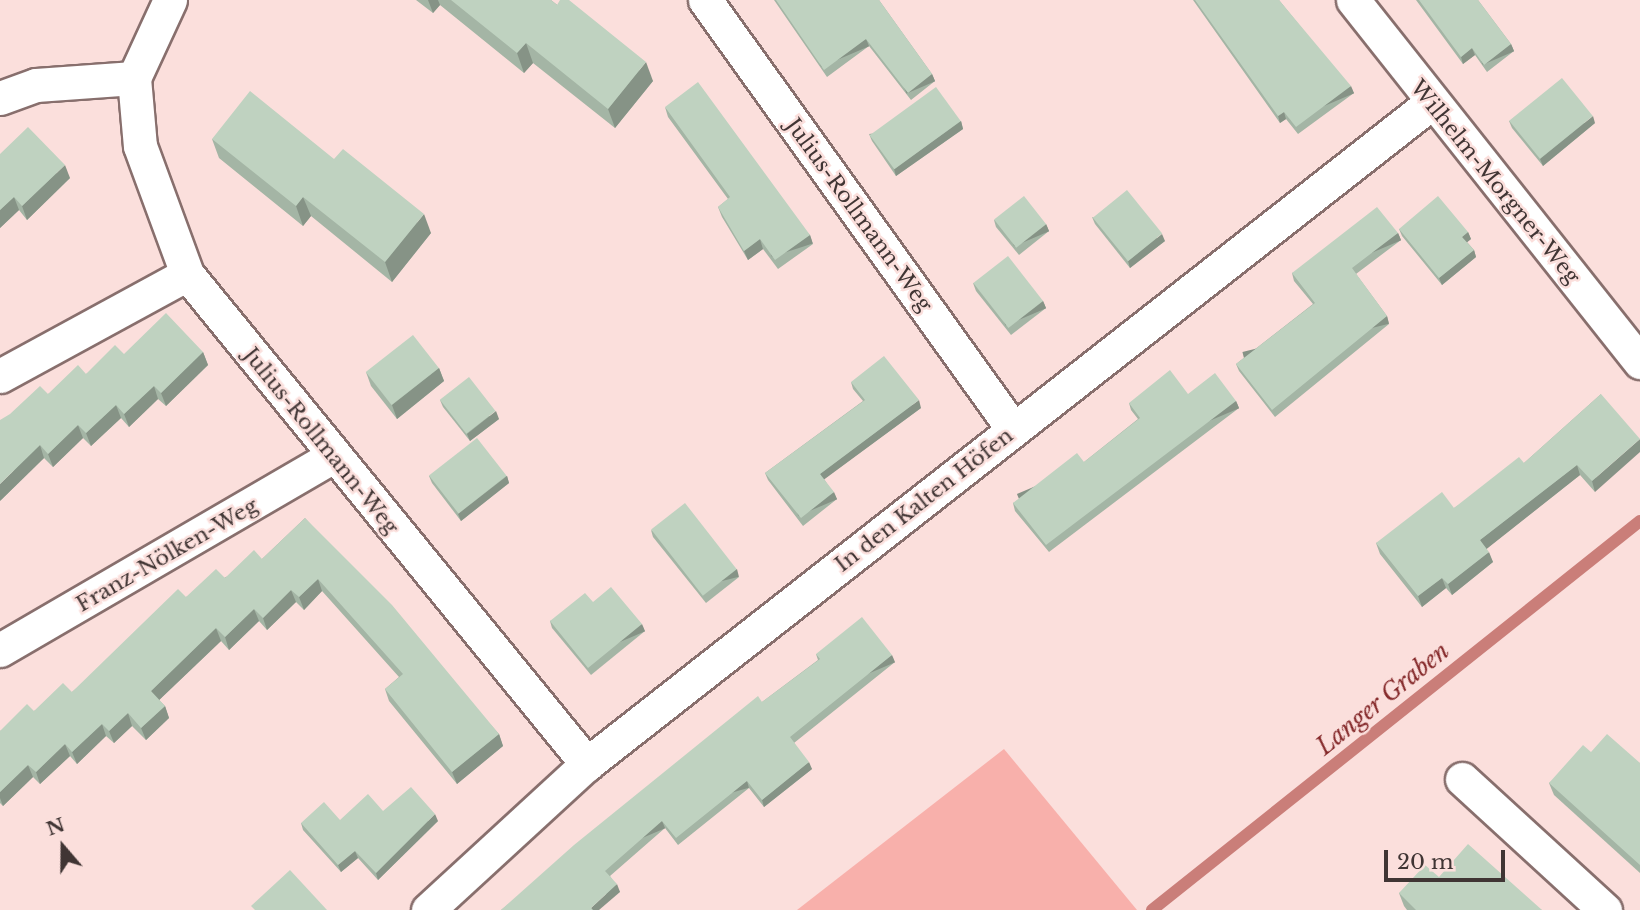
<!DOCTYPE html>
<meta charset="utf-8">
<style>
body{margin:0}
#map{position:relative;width:1640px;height:910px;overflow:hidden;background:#fbdfdc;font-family:"Libre Baskerville",serif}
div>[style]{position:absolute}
.green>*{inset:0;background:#f8b0ab}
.stream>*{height:12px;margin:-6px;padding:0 6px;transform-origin:6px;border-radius:6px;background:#ca7e79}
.roads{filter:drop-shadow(2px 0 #886f6d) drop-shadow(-2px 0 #886f6d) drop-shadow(0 2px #886f6d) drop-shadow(0 -2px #886f6d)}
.minor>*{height:33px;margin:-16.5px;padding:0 16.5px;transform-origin:16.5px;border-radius:16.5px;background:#fff}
.wall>*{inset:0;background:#a4b5a5}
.shaded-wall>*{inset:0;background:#869386;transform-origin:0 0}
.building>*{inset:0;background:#bfd2c0;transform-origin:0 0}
span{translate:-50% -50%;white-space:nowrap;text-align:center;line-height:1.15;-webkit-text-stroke:5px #fbdfdc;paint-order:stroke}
.street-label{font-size:21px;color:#403534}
.water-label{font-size:23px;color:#842829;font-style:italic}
.north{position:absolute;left:28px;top:812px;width:70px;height:70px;-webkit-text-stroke:5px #fbdfdc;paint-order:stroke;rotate:340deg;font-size:19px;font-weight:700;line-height:28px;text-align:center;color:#403534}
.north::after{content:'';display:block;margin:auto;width:24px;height:32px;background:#403534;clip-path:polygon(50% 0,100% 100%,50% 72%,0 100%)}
.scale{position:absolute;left:1384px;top:850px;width:121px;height:32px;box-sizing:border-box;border:4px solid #403534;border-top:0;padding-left:9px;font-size:21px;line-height:24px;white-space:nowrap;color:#403534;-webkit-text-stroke:5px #fbdfdc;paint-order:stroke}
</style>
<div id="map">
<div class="green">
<div style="clip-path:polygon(1004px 749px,1137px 910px,797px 910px)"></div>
</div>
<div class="stream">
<div style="left:1152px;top:910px;width:624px;rotate:-38.56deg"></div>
</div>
<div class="roads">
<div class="minor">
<div style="left:170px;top:0;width:86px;rotate:114.8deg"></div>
<div style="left:134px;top:78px;width:68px;rotate:85deg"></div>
<div style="left:140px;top:146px;width:136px;rotate:69.8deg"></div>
<div style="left:187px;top:274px;width:633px;rotate:50.77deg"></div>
<div style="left:705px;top:0;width:528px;rotate:54.32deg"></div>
<div style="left:1353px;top:0;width:462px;rotate:51.6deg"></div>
<div style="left:0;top:98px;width:38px;rotate:-20deg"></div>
<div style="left:36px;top:85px;width:98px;rotate:-4.1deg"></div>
<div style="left:0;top:376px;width:213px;rotate:-28.6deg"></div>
<div style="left:0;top:650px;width:384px;rotate:-30.2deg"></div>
<div style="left:1462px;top:779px;width:194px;rotate:42.5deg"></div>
<div style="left:428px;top:910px;width:216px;rotate:-42.6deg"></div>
<div style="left:587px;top:764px;width:1072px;rotate:-38.07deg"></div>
</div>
</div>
<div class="wall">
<div style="clip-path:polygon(416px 0,551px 0,653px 81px,615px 128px,533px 63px,524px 73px,440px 5px,433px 13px)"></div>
<div style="clip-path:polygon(774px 0,879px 0,932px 74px,935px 81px,911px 100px,869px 46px,827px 77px)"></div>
<div style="clip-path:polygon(1193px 0,1279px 0,1354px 93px,1298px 134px,1286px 119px,1280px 123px)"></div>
<div style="clip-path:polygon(1416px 0,1478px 0,1511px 44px,1514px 51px,1487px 72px,1475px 55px,1463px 64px)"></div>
<div style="clip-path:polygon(665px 107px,810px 235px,813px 244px,778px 269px,763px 249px,748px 260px,722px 217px,718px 207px,728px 199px,668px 117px)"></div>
<div style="clip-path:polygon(961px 121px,963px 129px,896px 176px,872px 141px,869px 134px)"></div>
<div style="clip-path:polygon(1509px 121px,1595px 123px,1543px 166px,1512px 128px)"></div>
<div style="clip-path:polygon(212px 139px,334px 159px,431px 233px,392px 282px,311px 216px,303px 226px,219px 158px)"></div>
<div style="clip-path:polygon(0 154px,70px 178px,27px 220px,19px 210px,0 228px)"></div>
<div style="clip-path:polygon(1092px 217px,1165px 241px,1130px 268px,1095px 224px)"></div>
<div style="clip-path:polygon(994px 220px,1046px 224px,1049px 231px,1019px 255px,996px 227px)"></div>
<div style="clip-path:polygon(1399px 229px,1468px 232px,1471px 239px,1467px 242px,1474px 250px,1476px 257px,1442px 285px,1402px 236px)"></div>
<div style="clip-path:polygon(1398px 233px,1401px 240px,1356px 274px,1387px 316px,1389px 324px,1275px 417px,1239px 371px,1236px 364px,1313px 304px,1294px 281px,1292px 273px)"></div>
<div style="clip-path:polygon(973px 283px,1043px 301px,1046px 308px,1011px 335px,976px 291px)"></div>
<div style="clip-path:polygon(203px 352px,208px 365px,166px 406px,158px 399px,129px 427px,121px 418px,91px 446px,83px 438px,53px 467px,44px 458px,0 501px,48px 394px,124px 354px)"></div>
<div style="clip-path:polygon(439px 368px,444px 381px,397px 419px,371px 386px,366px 372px)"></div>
<div style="clip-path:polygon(851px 382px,921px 408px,824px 479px,837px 499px,803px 526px,768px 480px,765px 473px,863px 401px,853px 389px)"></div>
<div style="clip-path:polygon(1601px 394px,1595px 492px,1580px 475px,1486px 549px,1493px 562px,1452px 595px,1446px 588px,1422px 607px,1380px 554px,1376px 543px,1454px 508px,1524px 463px)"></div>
<div style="clip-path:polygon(440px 400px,499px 419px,470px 441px,443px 407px)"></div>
<div style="clip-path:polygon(1236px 401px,1239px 408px,1049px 552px,1015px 511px,1013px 503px,1084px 462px,1138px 419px,1131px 410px,1129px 403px)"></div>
<div style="clip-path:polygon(429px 476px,507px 476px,509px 483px,461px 521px,432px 483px)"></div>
<div style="clip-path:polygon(305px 518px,499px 734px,503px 746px,457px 784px,389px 701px,385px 689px,399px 677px,322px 591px,304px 610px,296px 602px,267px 630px,259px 621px,229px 650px,221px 641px,159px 700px,165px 706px,169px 718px,146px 740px,132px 726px,114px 743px,106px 736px,77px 764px,70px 756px,40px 784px,33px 777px,3px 806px,0 803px,0 731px,34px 711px,72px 692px,186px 597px,262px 559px)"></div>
<div style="clip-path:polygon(651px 530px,739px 577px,706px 603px,653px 537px)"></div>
<div style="clip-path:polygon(593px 602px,645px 631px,591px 675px,552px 628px,550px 621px)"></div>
<div style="clip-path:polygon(816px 654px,895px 662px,794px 743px,812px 769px,764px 807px,749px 788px,678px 845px,665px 828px,610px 876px,620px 892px,501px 910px,762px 702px,818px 660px)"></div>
<div style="clip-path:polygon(1591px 752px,1640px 763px,1640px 873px,1554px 795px,1549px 783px)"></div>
<div style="clip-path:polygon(340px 820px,438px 821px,378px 880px,358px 858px,341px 872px,303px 830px,301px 823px)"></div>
<div style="clip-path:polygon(1439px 877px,1542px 910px,1407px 910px,1404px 906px,1399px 893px)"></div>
</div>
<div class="shaded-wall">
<div style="clip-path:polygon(428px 0,438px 0,440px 5px,433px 13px)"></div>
<div style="left:866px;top:39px;width:8px;height:52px;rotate:67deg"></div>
<div style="clip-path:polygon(526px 43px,533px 63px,524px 73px,517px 53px)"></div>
<div style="left:1511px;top:44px;width:8px;height:34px;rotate:67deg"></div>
<div style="clip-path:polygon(1472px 48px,1475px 55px,1463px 64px,1461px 57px)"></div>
<div style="clip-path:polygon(646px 62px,653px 81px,615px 128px,608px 109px)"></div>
<div style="left:932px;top:74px;width:8px;height:31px;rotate:67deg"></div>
<div style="left:1351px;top:86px;width:8px;height:69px;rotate:67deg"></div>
<div style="clip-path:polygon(1284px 112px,1286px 119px,1280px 123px,1278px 116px)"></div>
<div style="clip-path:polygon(1593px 116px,1595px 123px,1543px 166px,1540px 159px)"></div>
<div style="clip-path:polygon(961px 121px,963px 129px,896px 176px,894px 169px)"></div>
<div style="clip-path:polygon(65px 165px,70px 178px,27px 220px,22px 206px)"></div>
<div style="clip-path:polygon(14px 197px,19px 210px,0 228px,0 210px)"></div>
<div style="clip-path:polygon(303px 197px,311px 216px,303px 226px,296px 206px)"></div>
<div style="clip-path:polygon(424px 214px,431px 233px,392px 282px,385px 262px)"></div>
<div style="left:1046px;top:224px;width:8px;height:38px;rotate:67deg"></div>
<div style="clip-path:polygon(1468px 232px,1471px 239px,1465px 244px,1462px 237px)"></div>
<div style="left:1398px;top:233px;width:8px;height:58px;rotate:67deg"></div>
<div style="clip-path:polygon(1162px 234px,1165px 241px,1130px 268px,1128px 261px)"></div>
<div style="left:810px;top:235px;width:9px;height:43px;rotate:72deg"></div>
<div style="clip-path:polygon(760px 239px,763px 249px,748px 260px,744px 251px)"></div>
<div style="clip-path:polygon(1474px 250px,1476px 257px,1442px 285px,1439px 278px)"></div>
<div style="left:1043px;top:301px;width:8px;height:44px;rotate:67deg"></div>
<div style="left:1387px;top:316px;width:8px;height:149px;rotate:76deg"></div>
<div style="clip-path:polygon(203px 352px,208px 365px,166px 406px,161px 393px)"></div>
<div style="clip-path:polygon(439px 368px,444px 381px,397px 419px,392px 405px)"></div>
<div style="clip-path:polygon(154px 386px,158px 399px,129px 427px,124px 414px)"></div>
<div style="clip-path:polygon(919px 400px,921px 408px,822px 481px,820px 474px)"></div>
<div style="left:1236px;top:401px;width:8px;height:238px;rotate:67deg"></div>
<div style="clip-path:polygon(116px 405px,121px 418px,91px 446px,86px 433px)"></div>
<div style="clip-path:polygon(496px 411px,499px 419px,470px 441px,467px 434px)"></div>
<div style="clip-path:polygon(78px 425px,83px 438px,53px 467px,48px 454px)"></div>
<div style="clip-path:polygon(1640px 439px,1640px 452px,1595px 492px,1592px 481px)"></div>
<div style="clip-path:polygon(40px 445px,44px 458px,0 501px,0 484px)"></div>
<div style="clip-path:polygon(1577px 465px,1580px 475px,1484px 551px,1480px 540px)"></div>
<div style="clip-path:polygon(507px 476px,509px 483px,461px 521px,458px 514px)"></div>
<div style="left:834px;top:492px;width:8px;height:42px;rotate:67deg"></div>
<div style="clip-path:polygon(1489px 552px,1493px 562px,1452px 595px,1448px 584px)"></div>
<div style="left:737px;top:569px;width:8px;height:43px;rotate:76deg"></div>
<div style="clip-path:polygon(1442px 578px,1446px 588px,1422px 607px,1418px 596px)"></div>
<div style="clip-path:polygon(318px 579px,322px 591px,304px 610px,299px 597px)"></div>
<div style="clip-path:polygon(291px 590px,296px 602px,267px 630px,263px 618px)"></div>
<div style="clip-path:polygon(254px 609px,259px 621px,229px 650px,225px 637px)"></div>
<div style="left:642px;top:624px;width:8px;height:70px;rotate:67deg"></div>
<div style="clip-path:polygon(216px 628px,221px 641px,155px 704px,151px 691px)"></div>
<div style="left:892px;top:655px;width:8px;height:131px;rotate:67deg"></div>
<div style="clip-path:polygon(165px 706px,169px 718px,146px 740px,141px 728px)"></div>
<div style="clip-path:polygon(128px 713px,132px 726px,114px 743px,109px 731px)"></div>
<div style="clip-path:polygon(102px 724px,106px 736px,77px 764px,72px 752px)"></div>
<div style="clip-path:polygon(499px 734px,503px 746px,457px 784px,452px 772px)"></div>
<div style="clip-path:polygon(65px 744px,70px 756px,40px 784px,36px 772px)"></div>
<div style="clip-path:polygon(809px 762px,812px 769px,764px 807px,762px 800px)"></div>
<div style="clip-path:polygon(28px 765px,33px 777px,3px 806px,0 798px,0 792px)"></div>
<div style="left:747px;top:781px;width:7px;height:91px;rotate:74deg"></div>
<div style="clip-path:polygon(435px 814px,438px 821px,378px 880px,376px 873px)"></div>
<div style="left:662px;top:821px;width:8px;height:76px;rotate:67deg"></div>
<div style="clip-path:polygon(355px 851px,358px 858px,341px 872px,338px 865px)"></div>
<div style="clip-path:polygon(617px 884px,620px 892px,599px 910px,592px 910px,591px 908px)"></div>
</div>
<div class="building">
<div style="clip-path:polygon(451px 0,551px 0,557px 5px,560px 0,569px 0,646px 62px,608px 109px,526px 43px,517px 53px)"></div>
<div style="clip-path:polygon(776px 0,879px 0,932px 74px,908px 93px,866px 39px,824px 70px)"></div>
<div style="clip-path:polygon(1195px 0,1279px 0,1351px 86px,1296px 127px,1284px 112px,1278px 116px)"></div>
<div style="clip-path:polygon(1419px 0,1478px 0,1511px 44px,1484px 65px,1472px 48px,1461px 57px)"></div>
<div style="left:1562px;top:78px;width:49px;height:68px;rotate:51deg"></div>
<div style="clip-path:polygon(698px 82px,810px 235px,775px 260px,760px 239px,744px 251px,718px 207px,730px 197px,665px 107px)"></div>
<div style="left:936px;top:87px;width:42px;height:82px;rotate:54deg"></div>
<div style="clip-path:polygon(250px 91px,334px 159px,343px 149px,424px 214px,385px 262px,303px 197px,296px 206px,212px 139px)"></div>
<div style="clip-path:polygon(28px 127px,65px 165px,22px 206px,14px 197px,0 210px,0 154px)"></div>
<div style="left:1127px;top:190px;width:56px;height:44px;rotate:51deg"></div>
<div style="left:1024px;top:196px;width:36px;height:38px;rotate:52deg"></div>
<div style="clip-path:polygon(1438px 196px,1468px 232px,1462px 237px,1474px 250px,1439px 278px,1399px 229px)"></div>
<div style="clip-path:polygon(1377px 207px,1398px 233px,1352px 268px,1387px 316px,1272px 410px,1236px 364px,1315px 303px,1292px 273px)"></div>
<div style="left:1008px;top:256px;width:57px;height:44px;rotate:52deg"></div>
<div style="clip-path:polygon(166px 313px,203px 352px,161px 393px,154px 386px,124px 414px,116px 405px,86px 433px,78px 425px,48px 454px,40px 445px,0 484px,0 420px,10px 414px,40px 386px,48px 394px,78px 365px,86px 374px,115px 345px,124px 354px)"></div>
<div style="left:413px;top:335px;width:42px;height:60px;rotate:52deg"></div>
<div style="clip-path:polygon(884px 356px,919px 400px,820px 474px,834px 492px,801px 518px,765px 473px,865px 400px,851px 382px)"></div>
<div style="clip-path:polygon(1170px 370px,1188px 394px,1215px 373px,1236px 401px,1046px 545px,1013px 503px,1077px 453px,1084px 462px,1140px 418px,1129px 403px)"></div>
<div style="left:469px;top:377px;width:43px;height:37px;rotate:52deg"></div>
<div style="clip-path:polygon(1601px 394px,1640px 439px,1592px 481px,1577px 465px,1480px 540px,1489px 552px,1448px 584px,1442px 578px,1418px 596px,1376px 543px,1442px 492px,1454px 508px,1519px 457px,1524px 463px)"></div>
<div style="left:477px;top:438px;width:48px;height:61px;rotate:52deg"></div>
<div style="left:685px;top:503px;width:84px;height:43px;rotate:52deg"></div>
<div style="clip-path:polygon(305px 518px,392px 605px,499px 734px,452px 772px,385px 689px,403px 674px,318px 579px,299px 597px,291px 590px,263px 618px,254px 609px,225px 637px,216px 628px,151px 691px,165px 706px,141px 728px,128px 713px,109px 731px,102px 724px,72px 752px,65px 744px,36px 772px,28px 765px,0 792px,0 731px,27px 704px,34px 711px,63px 683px,72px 692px,178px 589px,186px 597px,216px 569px,225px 578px,254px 550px,262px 559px)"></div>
<div style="clip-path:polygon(611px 587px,642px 624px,588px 668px,550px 621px,585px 593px,593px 602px)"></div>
<div style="clip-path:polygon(862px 617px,892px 655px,790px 737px,809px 762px,762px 800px,747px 781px,676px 838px,662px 821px,605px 871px,617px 884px,591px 908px,593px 910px,501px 910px,574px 845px,758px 696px,762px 702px,820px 659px,816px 654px)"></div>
<div style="clip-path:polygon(1607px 734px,1640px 763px,1640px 865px,1549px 783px,1583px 745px,1591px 752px)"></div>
<div style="clip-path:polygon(411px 787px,435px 814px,376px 873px,355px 851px,338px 865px,301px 823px,324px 802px,340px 820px,368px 794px,383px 811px)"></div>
<div style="clip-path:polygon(1468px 844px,1542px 910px,1416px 910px,1399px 893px,1425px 865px,1439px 877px)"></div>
<div style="clip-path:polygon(290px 870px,327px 910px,255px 910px,251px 906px)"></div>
</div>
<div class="street-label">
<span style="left:1495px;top:182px;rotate:51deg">Wilhelm-Morgner-Weg</span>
<span style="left:859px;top:215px;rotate:54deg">Julius-Rollmann-Weg</span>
<span style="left:321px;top:441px;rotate:51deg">Julius-Rollmann-Weg</span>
<span style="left:924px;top:500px;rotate:-38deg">In den Kalten Höfen</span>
<span style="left:167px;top:555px;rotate:-30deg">Franz-Nölken-Weg</span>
</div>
<div class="water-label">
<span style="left:1383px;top:699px;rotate:-39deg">Langer Graben</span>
</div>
<div class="north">N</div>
<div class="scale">20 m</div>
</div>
